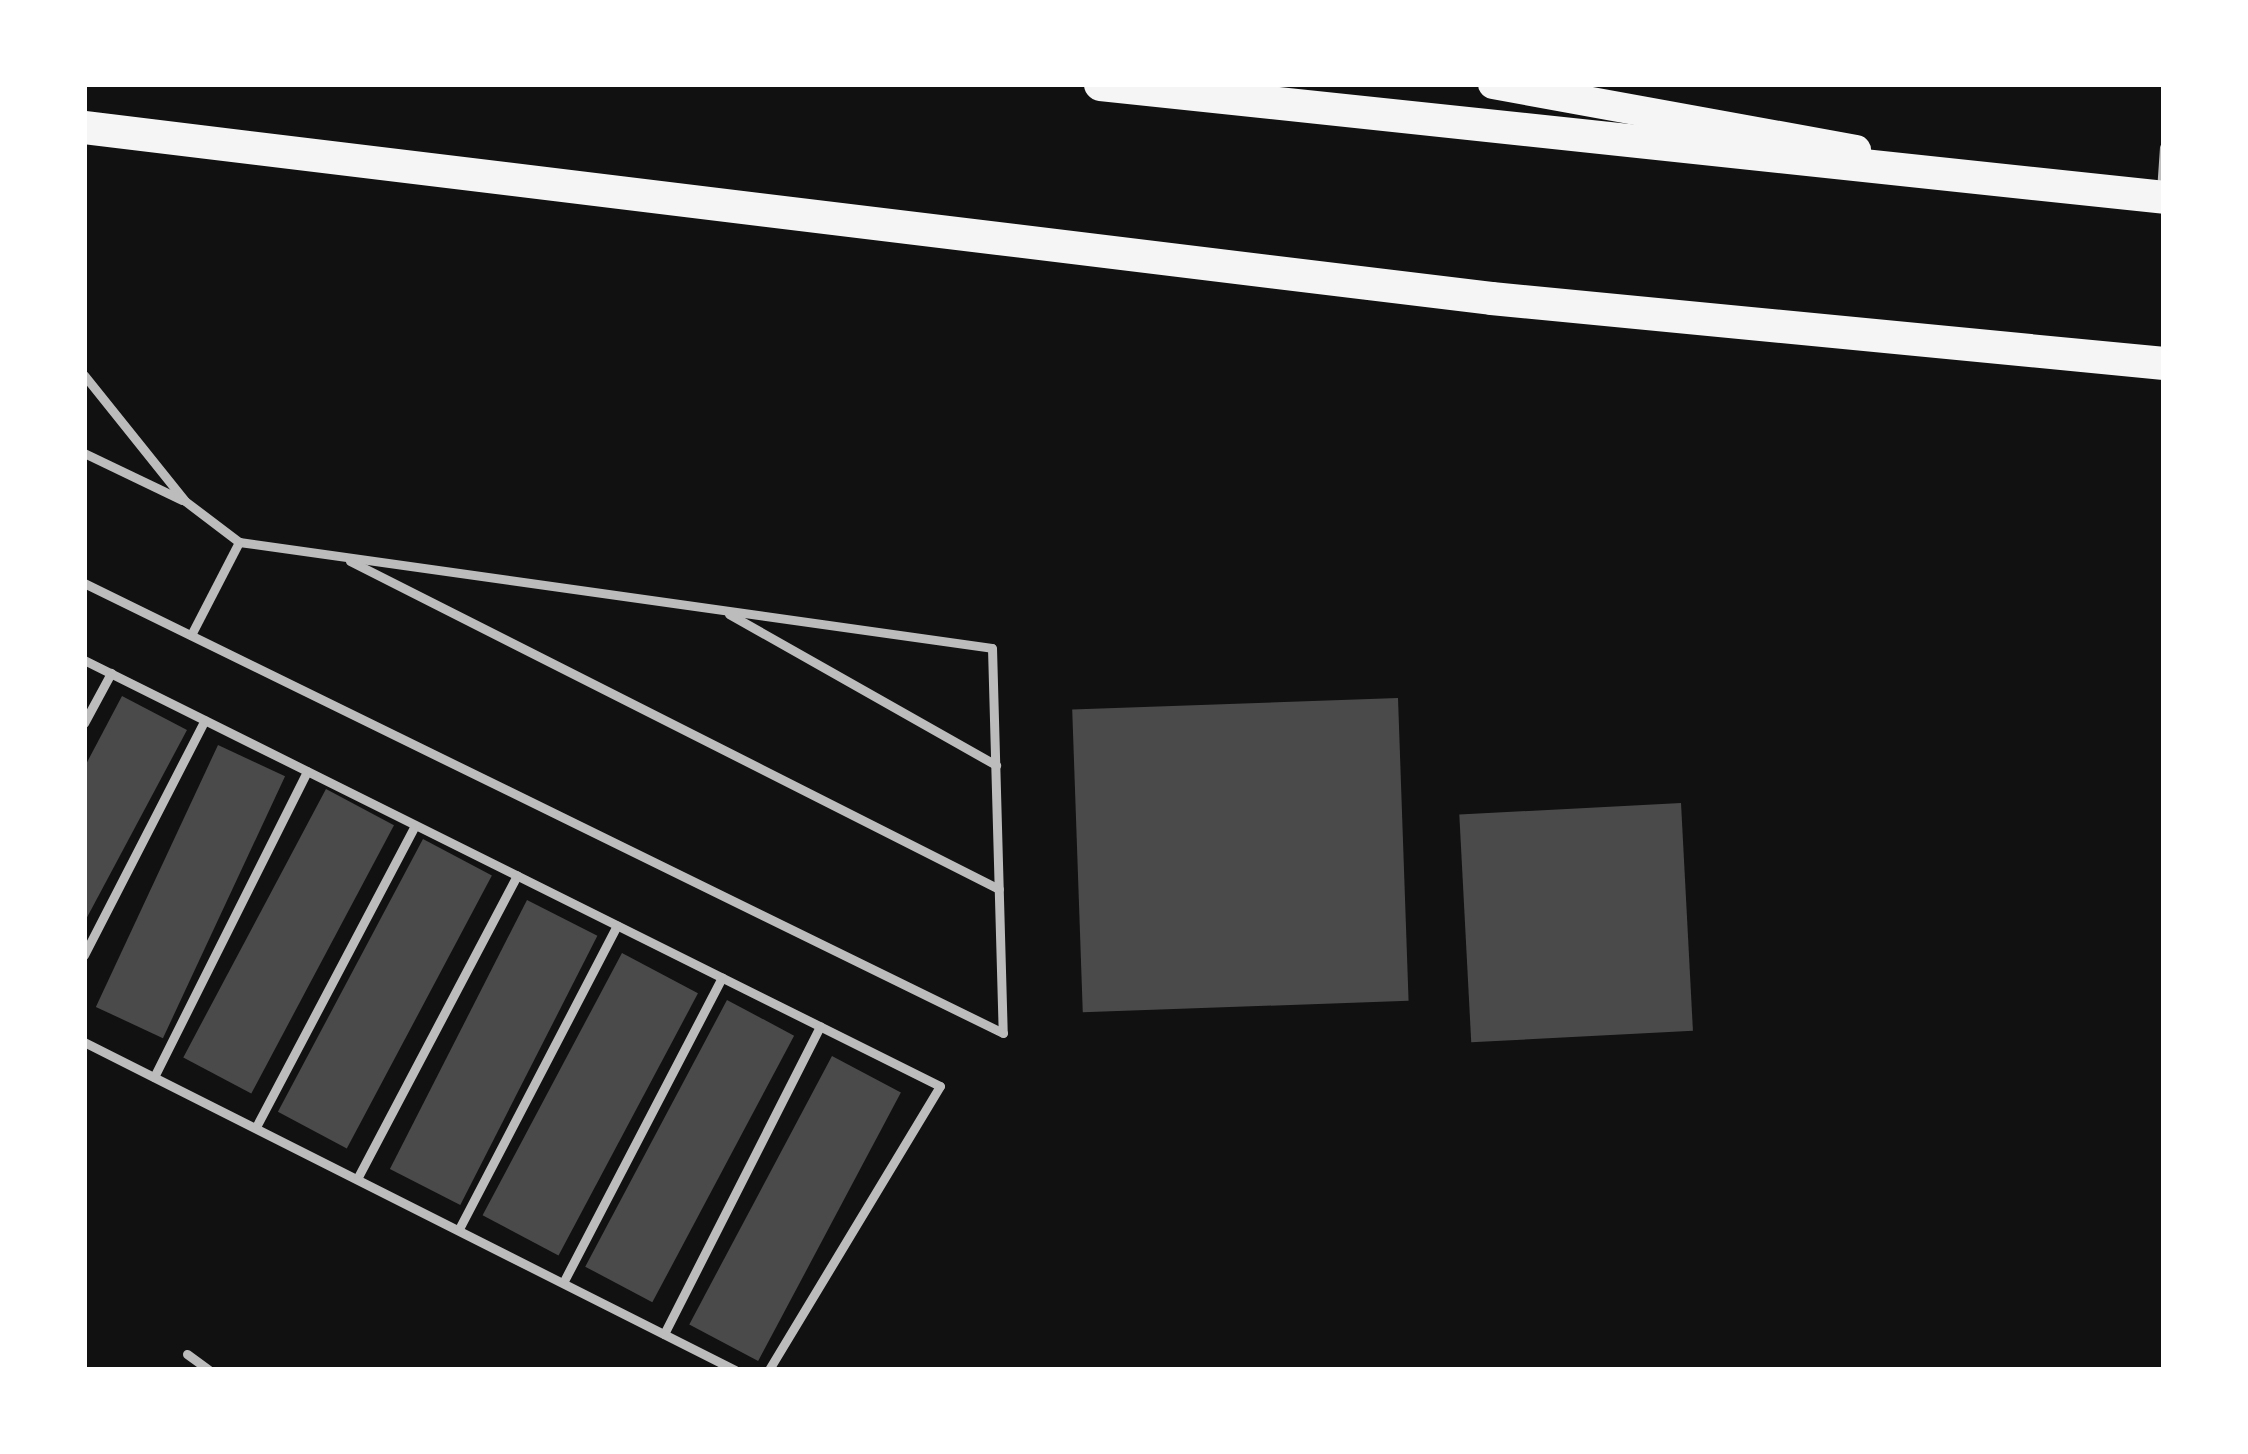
<!DOCTYPE html>
<style>
body{margin:0}
#map{position:relative;width:2248px;height:1454px;overflow:hidden;background:#111;font-family:Lato,sans-serif}
div>[style]{position:absolute}
.building>*{inset:0;background:#4a4a4a;transform-origin:0 0}
.service>*{height:9px;margin:-4.5px;padding:0 4.5px;transform-origin:4.5px;border-radius:4.5px;background:#bcbcbc}
.primary>*{height:30px;margin:-15px;padding:0 15px;transform-origin:15px;border-radius:15px;background:#f5f5f5}
.trunk>*{height:33px;margin:-16.5px;padding:0 16.5px;transform-origin:16.5px;border-radius:16.5px;background:#f5f5f5}
span{translate:-50% -50%;white-space:nowrap;text-align:center;line-height:1.15;-webkit-text-stroke:10px #fff;paint-order:stroke}
.frame{position:absolute;inset:0;border:87px solid #fff;pointer-events:none}
</style>
<div id="map">
<div class="building">
<div style="clip-path:polygon(122px 696px,187px 730px,84px 923px,84px 768px)"></div>
<div style="left:1398px;top:698px;width:303px;height:326px;rotate:88deg"></div>
<div style="left:218px;top:745px;width:74px;height:289px;rotate:25deg"></div>
<div style="left:326px;top:789px;width:77px;height:304px;rotate:28deg"></div>
<div style="left:1681px;top:803px;width:228px;height:222px;rotate:87deg"></div>
<div style="left:423px;top:839px;width:78px;height:309px;rotate:28deg"></div>
<div style="left:527px;top:900px;width:79px;height:302px;rotate:27deg"></div>
<div style="left:622px;top:953px;width:86px;height:297px;rotate:28deg"></div>
<div style="left:727px;top:1000px;width:76px;height:302px;rotate:28deg"></div>
<div style="left:832px;top:1056px;width:78px;height:304px;rotate:28deg"></div>
</div>
<div class="service">
<div style="left:2161px;top:191px;width:44px;rotate:-86.1deg"></div>
<div style="left:84px;top:375px;width:161px;rotate:51.3deg"></div>
<div style="left:185px;top:501px;width:68px;rotate:37.2deg"></div>
<div style="left:239px;top:542px;width:760px;rotate:8.01deg"></div>
<div style="left:992px;top:648px;width:385px;rotate:88.4deg"></div>
<div style="left:1003px;top:1033px;width:1023px;rotate:-153.91deg"></div>
<div style="left:84px;top:453px;width:109px;rotate:25.6deg"></div>
<div style="left:350px;top:561px;width:727px;rotate:26.81deg"></div>
<div style="left:729px;top:614px;width:307px;rotate:29.5deg"></div>
<div style="left:191px;top:635px;width:105px;rotate:-62.7deg"></div>
<div style="left:84px;top:660px;width:956px;rotate:26.46deg"></div>
<div style="left:940px;top:1086px;width:332px;rotate:121.1deg"></div>
<div style="left:84px;top:723px;width:57px;rotate:-61.6deg"></div>
<div style="left:84px;top:955px;width:264px;rotate:-62.8deg"></div>
<div style="left:84px;top:1042px;width:729px;rotate:26.74deg"></div>
<div style="left:154px;top:1077px;width:342px;rotate:-63.4deg"></div>
<div style="left:256px;top:1127px;width:341px;rotate:-62.2deg"></div>
<div style="left:358px;top:1177px;width:341px;rotate:-62.2deg"></div>
<div style="left:460px;top:1227px;width:340px;rotate:-62.5deg"></div>
<div style="left:565px;top:1279px;width:340px;rotate:-62.5deg"></div>
<div style="left:664px;top:1334px;width:345px;rotate:-63.1deg"></div>
<div style="left:187px;top:1354px;width:27px;rotate:36deg"></div>
</div>
<div class="primary">
<div style="left:1493px;top:84px;width:369px;rotate:10.3deg"></div>
</div>
<div class="trunk">
<div style="left:1100px;top:84px;width:1070px;rotate:6.06deg"></div>
<div style="left:84px;top:127px;width:1417px;rotate:6.93deg"></div>
<div style="left:1491px;top:298px;width:676px;rotate:5.52deg"></div>
</div>
<div class="frame"></div>
</div>
